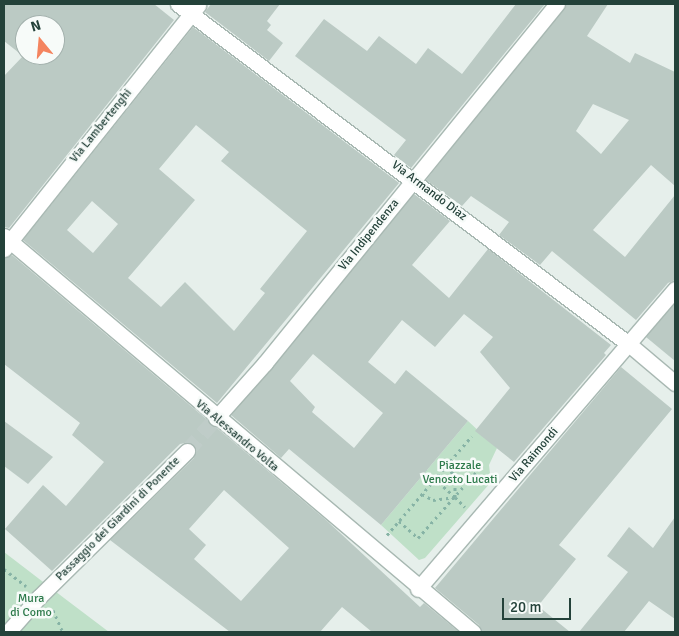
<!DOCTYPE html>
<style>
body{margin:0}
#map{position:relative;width:679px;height:636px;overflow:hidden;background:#e6efeb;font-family:Signika,sans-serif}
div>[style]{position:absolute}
.green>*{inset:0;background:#bfe0c8}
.building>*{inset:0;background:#bbcac4}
.street-tunnel>*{height:15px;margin-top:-7.5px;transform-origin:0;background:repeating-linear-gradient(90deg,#bfccc8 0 15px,transparent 0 23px)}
.path>*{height:3px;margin-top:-1.5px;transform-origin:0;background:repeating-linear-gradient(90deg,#86b3a5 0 2.5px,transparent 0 6.5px)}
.roads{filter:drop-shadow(1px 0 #a8b8b2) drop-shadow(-1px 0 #a8b8b2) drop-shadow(0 1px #a8b8b2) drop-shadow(0 -1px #a8b8b2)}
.street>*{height:15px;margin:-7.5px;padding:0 7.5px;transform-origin:7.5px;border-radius:7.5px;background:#fff}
span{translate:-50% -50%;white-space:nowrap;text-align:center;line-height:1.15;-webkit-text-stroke:5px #f7fbf9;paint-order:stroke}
.street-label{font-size:12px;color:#24423a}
.park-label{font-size:12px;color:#2d7a4b}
.frame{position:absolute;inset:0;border:5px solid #24423a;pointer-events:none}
.north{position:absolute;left:15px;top:15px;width:50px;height:50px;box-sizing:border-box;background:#f7fbf9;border:1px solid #a3b1ad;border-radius:50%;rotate:343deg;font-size:14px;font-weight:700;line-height:20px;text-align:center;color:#24423a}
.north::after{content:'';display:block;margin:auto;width:18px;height:22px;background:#f4845f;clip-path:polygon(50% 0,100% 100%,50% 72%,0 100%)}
.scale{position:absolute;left:502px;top:598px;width:69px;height:22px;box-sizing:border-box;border:2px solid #24423a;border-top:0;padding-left:6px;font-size:15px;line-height:18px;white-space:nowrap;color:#24423a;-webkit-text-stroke:4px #f7fbf9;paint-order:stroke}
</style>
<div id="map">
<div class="green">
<div style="clip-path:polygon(468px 421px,497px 448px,489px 465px,491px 482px,425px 558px,419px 560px,381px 525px)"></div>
<div style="clip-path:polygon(4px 552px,64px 598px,109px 632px,16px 632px,4px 623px)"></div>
</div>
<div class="building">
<div style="clip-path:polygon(evenodd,4px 4px,154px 4px,174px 20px,9px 228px,4px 227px,4px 76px,23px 56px,4px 41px,4px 4px,25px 25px,55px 25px,55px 55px,25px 55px,25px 25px)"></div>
<div style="clip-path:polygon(211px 4px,280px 4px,267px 21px,271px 25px,267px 30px,283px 43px,269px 61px,205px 12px)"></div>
<div style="clip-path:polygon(516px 4px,545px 4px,411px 168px,394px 155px,406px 140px,295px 56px,324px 19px,367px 51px,379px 36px,416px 64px,428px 48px,462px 74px)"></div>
<div style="clip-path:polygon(evenodd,566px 4px,608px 4px,587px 36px,630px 63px,635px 53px,675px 72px,675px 186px,651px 165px,593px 230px,625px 257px,675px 195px,675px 280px,668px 283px,636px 320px,552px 251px,540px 265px,499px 235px,509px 222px,471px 196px,462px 206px,426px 180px,566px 4px,593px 104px,629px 120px,601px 154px,576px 131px,593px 104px)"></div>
<div style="clip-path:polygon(evenodd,193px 27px,399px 183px,217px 403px,23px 240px,193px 27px,196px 125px,229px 152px,221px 161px,307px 231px,260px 289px,265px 293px,234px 331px,185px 282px,161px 307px,128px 278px,195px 200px,159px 169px,196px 125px,193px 27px,92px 201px,118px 224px,93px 253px,67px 230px,92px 201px)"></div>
<div style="clip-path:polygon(evenodd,414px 194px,450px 221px,412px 265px,449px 298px,488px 249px,611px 345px,604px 353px,606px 355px,514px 462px,475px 431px,510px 388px,480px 352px,493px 337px,464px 314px,435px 347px,402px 320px,368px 362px,395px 384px,406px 370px,468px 421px,381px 525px,289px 449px,281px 458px,231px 415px,414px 194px,313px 354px,383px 413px,354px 448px,312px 412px,315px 407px,290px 381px,313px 354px)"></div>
<div style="clip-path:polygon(evenodd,12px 255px,326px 520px,420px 607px,424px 603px,459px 632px,372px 632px,342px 607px,320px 632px,230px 632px,110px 540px,194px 458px,196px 448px,189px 442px,180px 444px,52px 571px,5px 529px,43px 485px,66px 506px,104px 462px,72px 435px,80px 423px,4px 364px,4px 258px,12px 255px,224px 490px,289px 548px,241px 601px,194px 559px,206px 545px,189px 529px,224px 490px)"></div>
<div style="clip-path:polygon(675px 303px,675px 361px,646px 337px)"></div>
<div style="clip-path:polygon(621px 367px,672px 409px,559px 545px,576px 559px,538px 606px,570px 632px,482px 632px,479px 625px,435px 588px)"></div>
<div style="clip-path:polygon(4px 421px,53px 457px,28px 484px,4px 466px)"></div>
<div style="clip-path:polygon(675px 517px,675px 619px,649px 601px,624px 632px,579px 632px,628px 572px,607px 556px,629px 527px,653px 548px)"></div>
</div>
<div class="street-tunnel">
<div style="left:187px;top:451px;width:44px;rotate:-48.7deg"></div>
</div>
<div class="path">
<div style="left:446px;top:467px;width:12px;rotate:42deg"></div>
<div style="left:455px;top:475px;width:22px;rotate:90deg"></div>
<div style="left:455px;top:497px;width:14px;rotate:45deg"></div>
<div style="left:422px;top:494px;width:13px;rotate:29deg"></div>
<div style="left:433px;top:500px;width:22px;rotate:-8deg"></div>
<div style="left:455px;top:497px;width:39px;rotate:-138deg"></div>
<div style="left:399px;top:521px;width:25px;rotate:42deg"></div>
<div style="left:418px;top:538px;width:94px;rotate:-48.5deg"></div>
<div style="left:387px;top:535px;width:130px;rotate:-49.4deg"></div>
<div style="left:4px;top:569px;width:28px;rotate:38deg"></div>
<div style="left:53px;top:610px;width:24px;rotate:66deg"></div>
</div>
<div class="roads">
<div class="street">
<div style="left:178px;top:4px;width:566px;rotate:37.03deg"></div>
<div style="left:630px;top:345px;width:59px;rotate:40.2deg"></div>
<div style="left:4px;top:236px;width:614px;rotate:40.18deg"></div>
<div style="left:4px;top:249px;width:312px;rotate:-51.5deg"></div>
<div style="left:216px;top:418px;width:74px;rotate:-48.3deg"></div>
<div style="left:265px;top:363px;width:463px;rotate:-50.9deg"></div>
<div style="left:418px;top:589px;width:395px;rotate:-49.4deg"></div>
<div style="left:8px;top:632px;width:47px;rotate:-48.5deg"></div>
<div style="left:39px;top:597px;width:208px;rotate:-44.6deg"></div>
</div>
</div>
<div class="street-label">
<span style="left:101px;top:126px;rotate:-51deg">Via Lambertenghi</span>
<span style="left:429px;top:191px;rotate:37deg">Via Armando Diaz</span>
<span style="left:369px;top:235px;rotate:-51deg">Via Indipendenza</span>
<span style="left:237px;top:436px;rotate:40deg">Via Alessandro Volta</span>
<span style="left:534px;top:455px;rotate:-49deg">Via Raimondi</span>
<span style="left:118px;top:519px;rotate:-45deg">Passaggio dei Giardini di Ponente</span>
</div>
<div class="park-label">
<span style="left:460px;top:473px">Piazzale<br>Venosto Lucati</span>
<span style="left:31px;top:606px">Mura<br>di Como</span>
</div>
<div class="frame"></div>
<div class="north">N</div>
<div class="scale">20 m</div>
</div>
